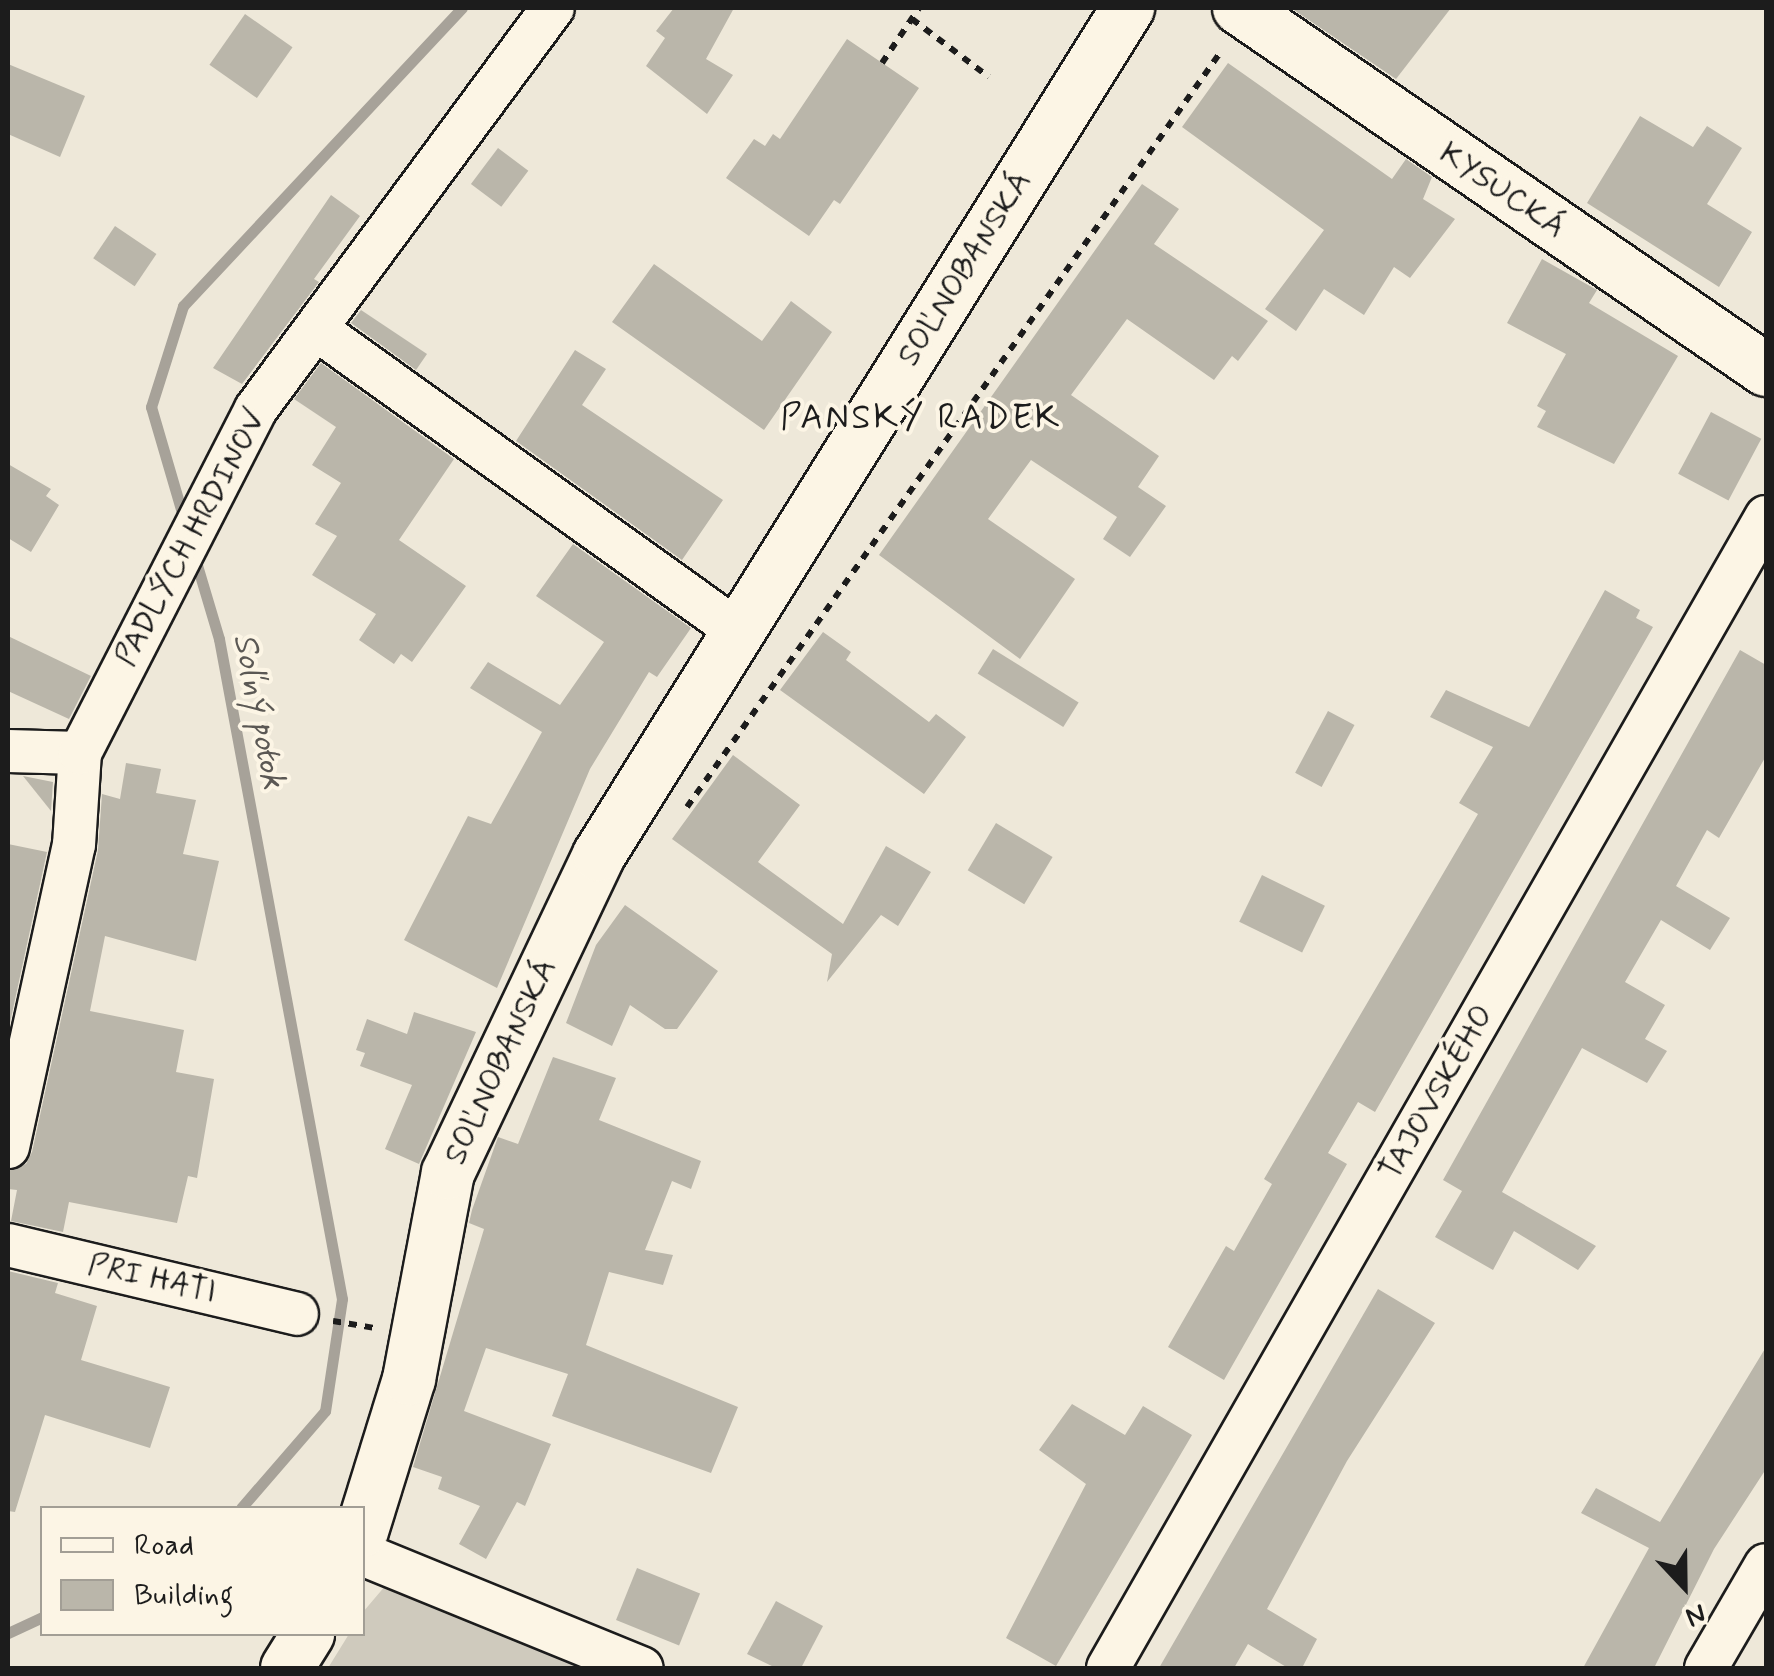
<!DOCTYPE html>
<meta charset="utf-8">
<style>
body{margin:0}
#map{position:relative;width:1774px;height:1676px;overflow:hidden;background:#eee8d9;font-family:Mynerve,sans-serif}
div>[style]{position:absolute}
.green>*{inset:0;background:#cfcabd}
.stream>*{height:11px;margin:-5.5px;padding:0 5.5px;transform-origin:5.5px;border-radius:5.5px;background:#a7a299}
.building>*{inset:0;background:#bab6aa;transform-origin:0 0}
.path>*{height:6px;margin-top:-3px;transform-origin:0;background:repeating-linear-gradient(90deg,#1c1c1c 0 8px,transparent 0 16px)}
.roads{filter:drop-shadow(2px 0 #1c1c1c) drop-shadow(-2px 0 #1c1c1c) drop-shadow(0 2px #1c1c1c) drop-shadow(0 -2px #1c1c1c)}
.minor>*{height:42px;margin:-21px;padding:0 21px;transform-origin:21px;border-radius:21px;background:#fcf5e5}
.tertiary>*{height:52px;margin:-26px;padding:0 26px;transform-origin:26px;border-radius:26px;background:#fcf5e5}
span{translate:-50% -50%;white-space:nowrap;text-align:center;line-height:1.15;-webkit-text-stroke:8px #fcf5e5;paint-order:stroke}
.street-label{font-size:32px;color:#1c1c1c}
.neighbourhood-label{font-size:35px;color:#1c1c1c;letter-spacing:2.5px}
.water-label{font-size:35px;color:#5b5854;font-style:italic}
.frame{position:absolute;inset:0;border:10px solid #1c1c1c;pointer-events:none}
.legend{position:absolute;left:40px;top:1506px;width:325px;height:130px;box-sizing:border-box;background:#fcf5e5;border:2px solid #a29e95;margin:0;padding:12px 18px;list-style:none;font-size:30px;color:#1c1c1c}
.legend li{display:flex;align-items:center;gap:20px;height:50px}
.legend b{width:50px;border:2px solid #a29e95}
.north{position:absolute;left:1634px;top:1536px;width:100px;height:100px;-webkit-text-stroke:8px #fcf5e5;paint-order:stroke;rotate:158deg;font-size:28px;font-weight:700;line-height:40px;text-align:center;color:#1c1c1c}
.north::after{content:'';display:block;margin:auto;width:35px;height:45px;background:#1c1c1c;clip-path:polygon(50% 0,100% 100%,50% 72%,0 100%)}
</style>
<div id="map">
<div class="green">
<div style="clip-path:polygon(386px 1585px,605px 1668px,328px 1668px,349px 1634px,362px 1634px,363px 1612px)"></div>
</div>
<div class="stream">
<div style="left:185px;top:523px;width:121px;rotate:-106.3deg"></div>
<div style="left:151px;top:407px;width:106px;rotate:-72.4deg"></div>
<div style="left:183px;top:306px;width:408px;rotate:-46.9deg"></div>
<div style="left:194px;top:555px;width:88px;rotate:73.4deg"></div>
<div style="left:219px;top:639px;width:671px;rotate:79.44deg"></div>
<div style="left:342px;top:1299px;width:113px;rotate:98.6deg"></div>
<div style="left:325px;top:1411px;width:128px;rotate:130.9deg"></div>
<div style="left:8px;top:1633px;width:38px;rotate:-25deg"></div>
</div>
<div class="building">
<div style="clip-path:polygon(674px 8px,734px 8px,706px 59px,733px 75px,707px 114px,646px 66px,665px 38px,656px 31px)"></div>
<div style="clip-path:polygon(1291px 8px,1451px 8px,1396px 79px)"></div>
<div style="left:245px;top:14px;width:58px;height:62px;rotate:35deg"></div>
<div style="clip-path:polygon(847px 39px,919px 88px,840px 204px,834px 200px,809px 236px,726px 178px,754px 139px,765px 146px,773px 134px,780px 139px)"></div>
<div style="clip-path:polygon(1228px 63px,1392px 179px,1406px 159px,1432px 177px,1423px 199px,1455px 219px,1410px 278px,1394px 267px,1364px 315px,1324px 289px,1296px 331px,1265px 309px,1324px 230px,1182px 127px)"></div>
<div style="clip-path:polygon(8px 64px,85px 96px,60px 157px,8px 134px)"></div>
<div style="clip-path:polygon(1640px 116px,1693px 147px,1707px 126px,1742px 148px,1707px 204px,1752px 232px,1719px 287px,1587px 203px)"></div>
<div style="left:498px;top:148px;width:38px;height:45px;rotate:37deg"></div>
<div style="clip-path:polygon(1142px 184px,1179px 209px,1154px 244px,1268px 321px,1238px 361px,1232px 356px,1214px 380px,1127px 319px,1071px 395px,1159px 456px,1138px 487px,1166px 506px,1130px 557px,1103px 539px,1117px 517px,1031px 460px,988px 519px,1075px 579px,1020px 659px,879px 555px)"></div>
<div style="clip-path:polygon(331px 195px,360px 216px,314px 279px,319px 282px,242px 384px,213px 368px)"></div>
<div style="left:115px;top:226px;width:50px;height:39px;rotate:34deg"></div>
<div style="clip-path:polygon(1542px 259px,1597px 290px,1589px 303px,1678px 356px,1614px 464px,1537px 427px,1546px 411px,1537px 406px,1566px 354px,1507px 323px)"></div>
<div style="clip-path:polygon(654px 264px,762px 341px,791px 301px,832px 332px,764px 430px,612px 322px)"></div>
<div style="clip-path:polygon(361px 310px,427px 354px,416px 370px,351px 323px)"></div>
<div style="clip-path:polygon(575px 350px,606px 369px,582px 405px,723px 500px,682px 560px,516px 441px)"></div>
<div style="clip-path:polygon(321px 363px,454px 459px,399px 540px,466px 586px,412px 662px,401px 654px,394px 664px,359px 640px,376px 614px,312px 575px,337px 536px,315px 524px,341px 483px,312px 465px,336px 427px,294px 399px)"></div>
<div style="left:1711px;top:412px;width:57px;height:70px;rotate:28deg"></div>
<div style="clip-path:polygon(8px 464px,51px 489px,46px 496px,59px 505px,31px 552px,8px 538px)"></div>
<div style="clip-path:polygon(573px 544px,691px 628px,657px 677px,649px 672px,590px 769px,497px 988px,404px 940px,468px 816px,491px 824px,542px 732px,470px 688px,488px 662px,560px 705px,604px 642px,536px 596px)"></div>
<div style="clip-path:polygon(1605px 590px,1640px 610px,1636px 618px,1653px 627px,1375px 1112px,1358px 1102px,1328px 1153px,1347px 1164px,1224px 1380px,1168px 1347px,1226px 1246px,1234px 1251px,1272px 1184px,1264px 1179px,1478px 814px,1459px 803px,1493px 747px,1430px 717px,1446px 690px,1529px 727px)"></div>
<div style="clip-path:polygon(823px 632px,851px 652px,846px 660px,929px 722px,936px 714px,966px 737px,924px 794px,780px 690px)"></div>
<div style="clip-path:polygon(8px 636px,91px 676px,69px 719px,8px 691px)"></div>
<div style="left:993px;top:649px;width:101px;height:29px;rotate:32deg"></div>
<div style="clip-path:polygon(1740px 650px,1766px 665px,1766px 756px,1719px 838px,1707px 830px,1676px 886px,1730px 918px,1710px 950px,1661px 920px,1625px 982px,1665px 1005px,1645px 1039px,1667px 1051px,1647px 1083px,1582px 1048px,1502px 1192px,1596px 1246px,1578px 1270px,1514px 1231px,1493px 1270px,1435px 1237px,1462px 1191px,1443px 1180px)"></div>
<div style="left:1328px;top:711px;width:30px;height:70px;rotate:28deg"></div>
<div style="clip-path:polygon(733px 755px,800px 805px,758px 862px,843px 924px,886px 846px,931px 872px,898px 926px,881px 915px,827px 982px,832px 954px,672px 839px)"></div>
<div style="clip-path:polygon(126px 763px,161px 769px,156px 793px,196px 800px,183px 854px,219px 861px,196px 961px,105px 936px,90px 1011px,184px 1030px,176px 1072px,214px 1079px,197px 1178px,188px 1176px,177px 1223px,69px 1202px,63px 1232px,11px 1221px,17px 1190px,8px 1189px,8px 1171px,26px 1164px,32px 1152px,98px 850px,102px 794px,120px 799px)"></div>
<div style="clip-path:polygon(23px 776px,53px 782px,51px 811px)"></div>
<div style="left:996px;top:823px;width:66px;height:55px;rotate:31deg"></div>
<div style="clip-path:polygon(8px 844px,47px 852px,8px 1032px)"></div>
<div style="left:1262px;top:875px;width:70px;height:52px;rotate:26deg"></div>
<div style="clip-path:polygon(625px 905px,718px 971px,677px 1029px,665px 1029px,630px 1005px,612px 1046px,566px 1023px,596px 945px)"></div>
<div style="clip-path:polygon(414px 1012px,476px 1032px,419px 1164px,385px 1149px,412px 1085px,360px 1066px,365px 1053px,356px 1050px,367px 1019px,407px 1034px)"></div>
<div style="clip-path:polygon(553px 1057px,616px 1078px,599px 1120px,701px 1161px,691px 1189px,672px 1181px,645px 1250px,673px 1255px,663px 1285px,609px 1272px,586px 1345px,738px 1407px,711px 1473px,552px 1416px,568px 1374px,486px 1348px,464px 1411px,551px 1444px,525px 1506px,517px 1502px,486px 1559px,459px 1544px,480px 1506px,438px 1489px,442px 1477px,413px 1467px,484px 1229px,469px 1223px,472px 1210px,498px 1137px,518px 1144px)"></div>
<div style="clip-path:polygon(8px 1271px,58px 1283px,55px 1293px,97px 1306px,81px 1360px,170px 1387px,150px 1448px,45px 1415px,15px 1512px,8px 1511px)"></div>
<div style="clip-path:polygon(1378px 1289px,1435px 1323px,1347px 1461px,1267px 1609px,1317px 1639px,1302px 1668px,1288px 1668px,1248px 1644px,1234px 1668px,1159px 1668px)"></div>
<div style="clip-path:polygon(1766px 1347px,1766px 1469px,1714px 1549px,1654px 1668px,1583px 1668px,1649px 1548px,1581px 1513px,1596px 1488px,1660px 1522px)"></div>
<div style="clip-path:polygon(1072px 1404px,1125px 1435px,1143px 1406px,1192px 1435px,1056px 1666px,1006px 1638px,1086px 1484px,1039px 1450px)"></div>
<div style="left:637px;top:1568px;width:68px;height:56px;rotate:22deg"></div>
<div style="clip-path:polygon(776px 1601px,823px 1626px,801px 1668px,776px 1668px,747px 1654px)"></div>
</div>
<div class="path">
<div style="left:912px;top:19px;width:96px;rotate:37deg"></div>
<div style="left:882px;top:63px;width:66px;rotate:-56.1deg"></div>
<div style="left:687px;top:807px;width:927px;rotate:-54.75deg"></div>
<div style="left:333px;top:1321px;width:43px;rotate:9.5deg"></div>
</div>
<div class="roads">
<div class="minor">
<div style="left:316px;top:329px;width:519px;rotate:35.59deg"></div>
<div style="left:8px;top:751px;width:72px;rotate:1.6deg"></div>
<div style="left:8px;top:1147px;width:309px;rotate:-77.7deg"></div>
<div style="left:74px;top:845px;width:92px;rotate:-86.3deg"></div>
<div style="left:80px;top:753px;width:386px;rotate:-62.9deg"></div>
<div style="left:256px;top:409px;width:499px;rotate:-53.5deg"></div>
<div style="left:8px;top:1245px;width:297px;rotate:13.4deg"></div>
<div style="left:362px;top:1554px;width:302px;rotate:22.2deg"></div>
<div style="left:1108px;top:1668px;width:1326px;rotate:-60.24deg"></div>
<div style="left:1706px;top:1668px;width:119px;rotate:-59.8deg"></div>
</div>
<div class="tertiary">
<div style="left:1239px;top:8px;width:639px;rotate:34.49deg"></div>
<div style="left:362px;top:1531px;width:159px;rotate:-72.8deg"></div>
<div style="left:409px;top:1379px;width:210px;rotate:-79.3deg"></div>
<div style="left:448px;top:1173px;width:352px;rotate:-64.6deg"></div>
<div style="left:599px;top:855px;width:999px;rotate:-58.01deg"></div>
<div style="left:287px;top:1668px;width:40px;rotate:-58deg"></div>
</div>
</div>
<div class="street-label">
<span style="left:1502px;top:191px;rotate:34deg">KYSUCKÁ</span>
<span style="left:965px;top:269px;rotate:-58deg">SOĽNOBANSKÁ</span>
<span style="left:191px;top:538px;rotate:-62deg">PADLÝCH HRDINOV</span>
<span style="left:501px;top:1062px;rotate:-65deg">SOĽNOBANSKÁ</span>
<span style="left:1437px;top:1093px;rotate:-60deg">TAJOVSKÉHO</span>
<span style="left:152px;top:1279px;rotate:13deg">PRI HATI</span>
</div>
<div class="neighbourhood-label">
<span style="left:921px;top:418px">PANSKÝ RADEK</span>
</div>
<div class="water-label">
<span style="left:259px;top:711px;rotate:79deg">Soľný potok</span>
</div>
<div class="frame"></div>
<ul class="legend">
<li><b style="height:12px;background:#fcf5e5"></b>Road</li>
<li><b style="height:28px;background:#bab6aa"></b>Building</li>
</ul>
<div class="north">N</div>
</div>
